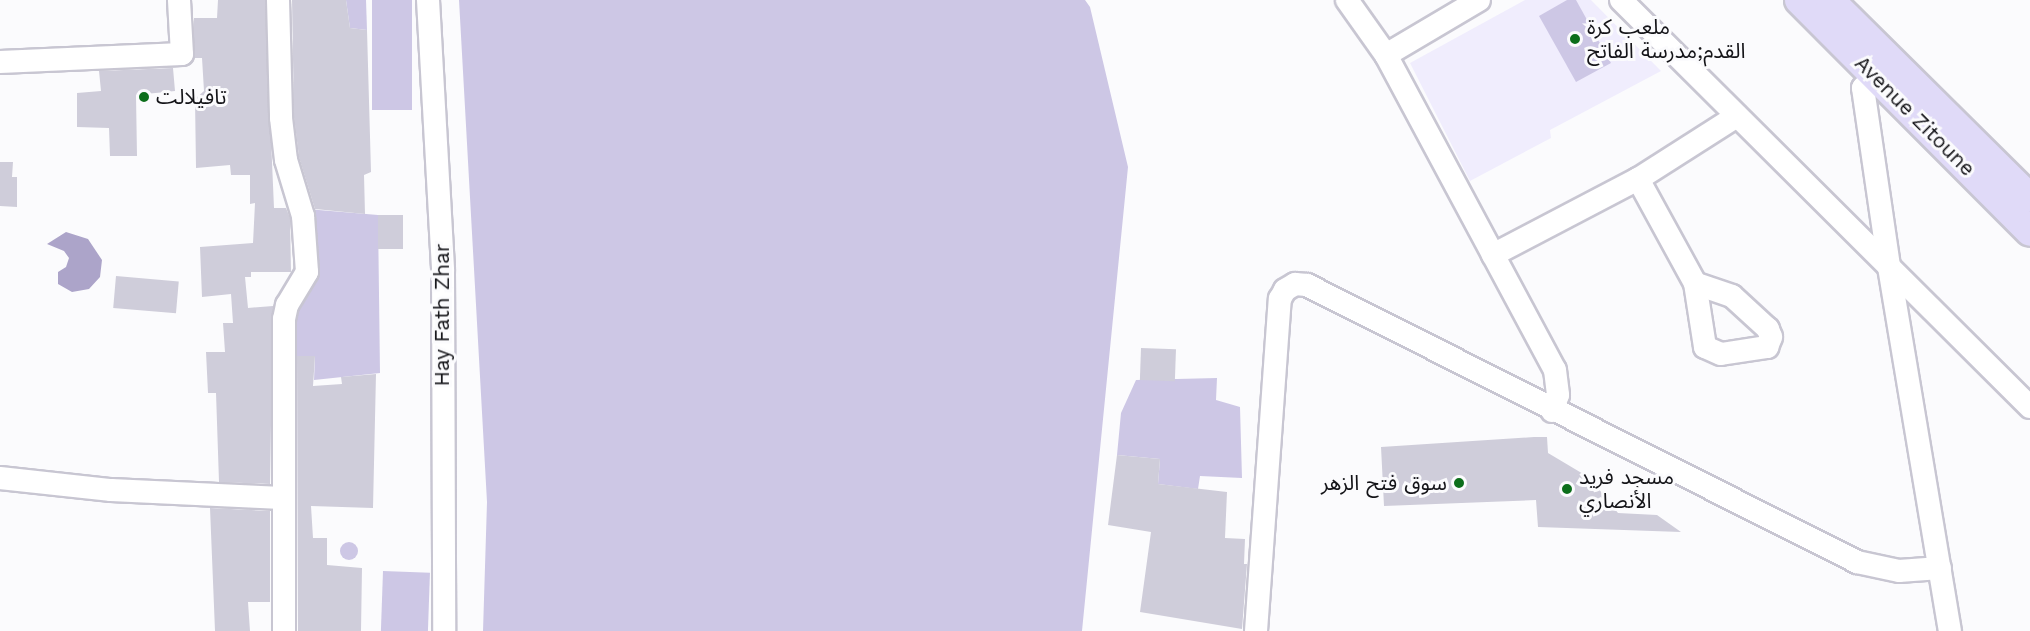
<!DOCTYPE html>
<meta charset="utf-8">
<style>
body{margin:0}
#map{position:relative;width:2030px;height:631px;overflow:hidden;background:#fbfbfd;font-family:"Work Sans","Noto Sans Arabic",sans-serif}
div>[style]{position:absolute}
.built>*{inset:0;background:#f0edfd}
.green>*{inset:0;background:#cdc7e5;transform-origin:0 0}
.round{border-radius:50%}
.water>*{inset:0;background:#aca4c9}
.building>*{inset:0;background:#cfcdda;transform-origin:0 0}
.roads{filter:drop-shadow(2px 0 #c8c6d2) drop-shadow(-2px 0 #c8c6d2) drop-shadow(0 2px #c8c6d2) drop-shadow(0 -2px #c8c6d2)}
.minor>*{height:22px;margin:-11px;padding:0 11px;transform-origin:11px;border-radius:11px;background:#fff}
.major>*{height:28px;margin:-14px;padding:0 14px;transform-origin:14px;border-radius:14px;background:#e0daf8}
.dots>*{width:16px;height:16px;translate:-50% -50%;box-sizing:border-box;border:3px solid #fbfbfd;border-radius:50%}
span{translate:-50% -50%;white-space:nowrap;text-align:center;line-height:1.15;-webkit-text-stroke:6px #fbfbfd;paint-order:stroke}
.poi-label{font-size:21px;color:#141418}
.left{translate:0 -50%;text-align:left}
.right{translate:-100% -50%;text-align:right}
.street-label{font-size:21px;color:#141418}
</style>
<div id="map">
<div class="built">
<div style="clip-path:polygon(1525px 0,1591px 0,1661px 71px,1550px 130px,1551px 138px,1470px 181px,1410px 63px)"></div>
</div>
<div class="green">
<div style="clip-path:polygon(346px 0,366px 0,367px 30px,350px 28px)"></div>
<div style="left:372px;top:0;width:40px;height:110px"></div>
<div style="clip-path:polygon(459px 0,1085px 0,1090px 7px,1128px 167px,1082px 631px,483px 631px,487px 502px)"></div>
<div style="clip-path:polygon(1567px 0,1576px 0,1611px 63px,1576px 82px,1539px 16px)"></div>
<div style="clip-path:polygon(307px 209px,378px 215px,380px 373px,314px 380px,315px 356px,291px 356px)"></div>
<div style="clip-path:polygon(1217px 378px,1216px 400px,1240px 407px,1242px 478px,1200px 476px,1198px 489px,1158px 484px,1160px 459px,1117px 455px,1121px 413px,1136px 380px)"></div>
<div class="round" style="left:340px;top:542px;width:18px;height:18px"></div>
<div style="left:383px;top:571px;width:47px;height:60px;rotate:2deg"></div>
</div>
<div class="water">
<div style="clip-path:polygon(66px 232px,88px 239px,102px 260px,100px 277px,89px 289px,72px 292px,58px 284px,58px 272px,66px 267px,69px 258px,64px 251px,47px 244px)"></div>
</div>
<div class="building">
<div style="clip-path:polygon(218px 0,265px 0,274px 208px,286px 208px,290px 218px,291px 272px,251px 272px,251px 277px,245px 277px,248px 308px,273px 306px,270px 484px,219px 482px,216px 393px,208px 393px,206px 352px,225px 352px,223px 323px,233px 323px,231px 294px,202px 297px,200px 247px,253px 243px,255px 203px,250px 204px,250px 175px,231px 175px,230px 165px,196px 168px,195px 99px,204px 91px,202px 58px,194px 58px,194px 18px,217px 18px)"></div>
<div style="clip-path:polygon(292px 0,346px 0,350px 28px,367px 30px,371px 172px,364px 175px,365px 214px,315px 209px,299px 157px,294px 117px)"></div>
<div style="clip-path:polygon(173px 68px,175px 91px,136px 95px,137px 156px,110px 156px,109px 128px,77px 127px,77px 93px,101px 91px,99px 71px)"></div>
<div style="clip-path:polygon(0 162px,13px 162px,12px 177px,17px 177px,17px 207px,0 206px)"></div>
<div style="left:378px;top:215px;width:25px;height:34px"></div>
<div style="left:116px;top:276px;width:63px;height:32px;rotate:5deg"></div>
<div style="left:1141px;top:348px;width:35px;height:32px;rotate:2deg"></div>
<div style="clip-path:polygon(297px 356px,315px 356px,313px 386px,342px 384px,341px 377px,376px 374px,373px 508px,311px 506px,313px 538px,327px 538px,327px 565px,362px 568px,361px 631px,298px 631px)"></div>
<div style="clip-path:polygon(1534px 437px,1547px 437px,1548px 453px,1590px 478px,1618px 513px,1657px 515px,1681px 532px,1538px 527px,1536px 500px,1384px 506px,1381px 447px)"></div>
<div style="clip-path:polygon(1117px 455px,1160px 459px,1158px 484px,1227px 492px,1225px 538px,1245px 539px,1244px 564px,1247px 564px,1242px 629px,1140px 612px,1151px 532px,1108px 525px)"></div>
<div style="clip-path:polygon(210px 508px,270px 511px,270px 602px,248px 602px,250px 631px,215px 631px)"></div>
</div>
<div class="roads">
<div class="minor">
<div style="left:278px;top:0;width:118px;rotate:88.5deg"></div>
<div style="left:281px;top:118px;width:42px;rotate:83.2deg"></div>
<div style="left:286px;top:160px;width:59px;rotate:73.1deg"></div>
<div style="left:303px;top:216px;width:56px;rotate:85.9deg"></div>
<div style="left:307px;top:272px;width:39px;rotate:121deg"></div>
<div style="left:287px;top:305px;width:14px;rotate:102deg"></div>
<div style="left:284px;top:319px;width:312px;rotate:90deg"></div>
<div style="left:428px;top:0;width:271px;rotate:86.8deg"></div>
<div style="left:443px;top:271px;width:360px;rotate:89.8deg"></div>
<div style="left:1347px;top:0;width:67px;rotate:54.7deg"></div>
<div style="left:1386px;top:55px;width:357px;rotate:61.8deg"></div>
<div style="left:1555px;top:370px;width:25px;rotate:83deg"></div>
<div style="left:1558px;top:395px;width:17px;rotate:111deg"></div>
<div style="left:1621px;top:0;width:577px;rotate:44.86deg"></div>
<div style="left:1386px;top:55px;width:108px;rotate:-30.6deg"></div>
<div style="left:0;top:62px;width:182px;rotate:-2.5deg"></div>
<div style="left:182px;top:54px;width:54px;rotate:-93.2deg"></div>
<div style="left:1874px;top:75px;width:17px;rotate:130deg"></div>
<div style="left:1863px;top:88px;width:181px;rotate:81.7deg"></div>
<div style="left:1889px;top:267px;width:369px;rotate:80.5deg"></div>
<div style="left:1638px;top:179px;width:119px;rotate:61.3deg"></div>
<div style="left:1695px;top:283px;width:65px;rotate:81.1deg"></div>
<div style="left:1705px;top:347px;width:17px;rotate:24deg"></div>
<div style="left:1721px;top:354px;width:47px;rotate:-8.7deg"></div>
<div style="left:1767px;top:347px;width:11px;rotate:-68deg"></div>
<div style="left:1771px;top:337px;width:9px;rotate:-111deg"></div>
<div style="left:1768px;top:329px;width:49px;rotate:-137.5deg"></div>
<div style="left:1732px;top:296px;width:39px;rotate:-161deg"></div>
<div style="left:1493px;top:255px;width:164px;rotate:-27.7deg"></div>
<div style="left:1638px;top:179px;width:117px;rotate:-32.5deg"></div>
<div style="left:0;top:478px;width:112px;rotate:6.2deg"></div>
<div style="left:111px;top:490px;width:171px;rotate:2.7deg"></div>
<div style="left:1256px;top:631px;width:333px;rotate:-85.9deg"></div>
<div style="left:1280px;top:299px;width:10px;rotate:-61deg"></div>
<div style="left:1285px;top:290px;width:12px;rotate:-31deg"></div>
<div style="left:1295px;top:284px;width:12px;rotate:5deg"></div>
<div style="left:1307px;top:285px;width:616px;rotate:26.73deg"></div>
<div style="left:1857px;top:562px;width:43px;rotate:12.1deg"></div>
<div style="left:1899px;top:571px;width:41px;rotate:-4.2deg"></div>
</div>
<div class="major">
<div style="left:1799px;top:0;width:327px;rotate:45.1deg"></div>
<div style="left:1830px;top:0;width:281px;rotate:44.7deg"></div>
</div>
</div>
<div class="dots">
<div style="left:1575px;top:39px;background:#0c6e1b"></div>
<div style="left:144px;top:97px;background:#0c6e1b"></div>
<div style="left:1459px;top:483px;background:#0c6e1b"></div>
<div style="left:1567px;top:489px;background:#0c6e1b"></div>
</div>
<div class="poi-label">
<span class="left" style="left:1587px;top:39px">ملعب كرة<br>القدم;مدرسة الفاتح</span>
<span class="left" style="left:156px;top:97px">تافيلالت</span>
<span class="left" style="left:1579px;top:489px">مسجد فريد<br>الأنصاري</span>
<span class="right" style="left:1447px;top:483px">سوق فتح الزهر</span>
</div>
<div class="street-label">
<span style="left:1915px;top:116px;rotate:45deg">Avenue Zitoune</span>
<span style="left:442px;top:315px;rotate:-90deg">Hay Fath Zhar</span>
</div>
</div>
